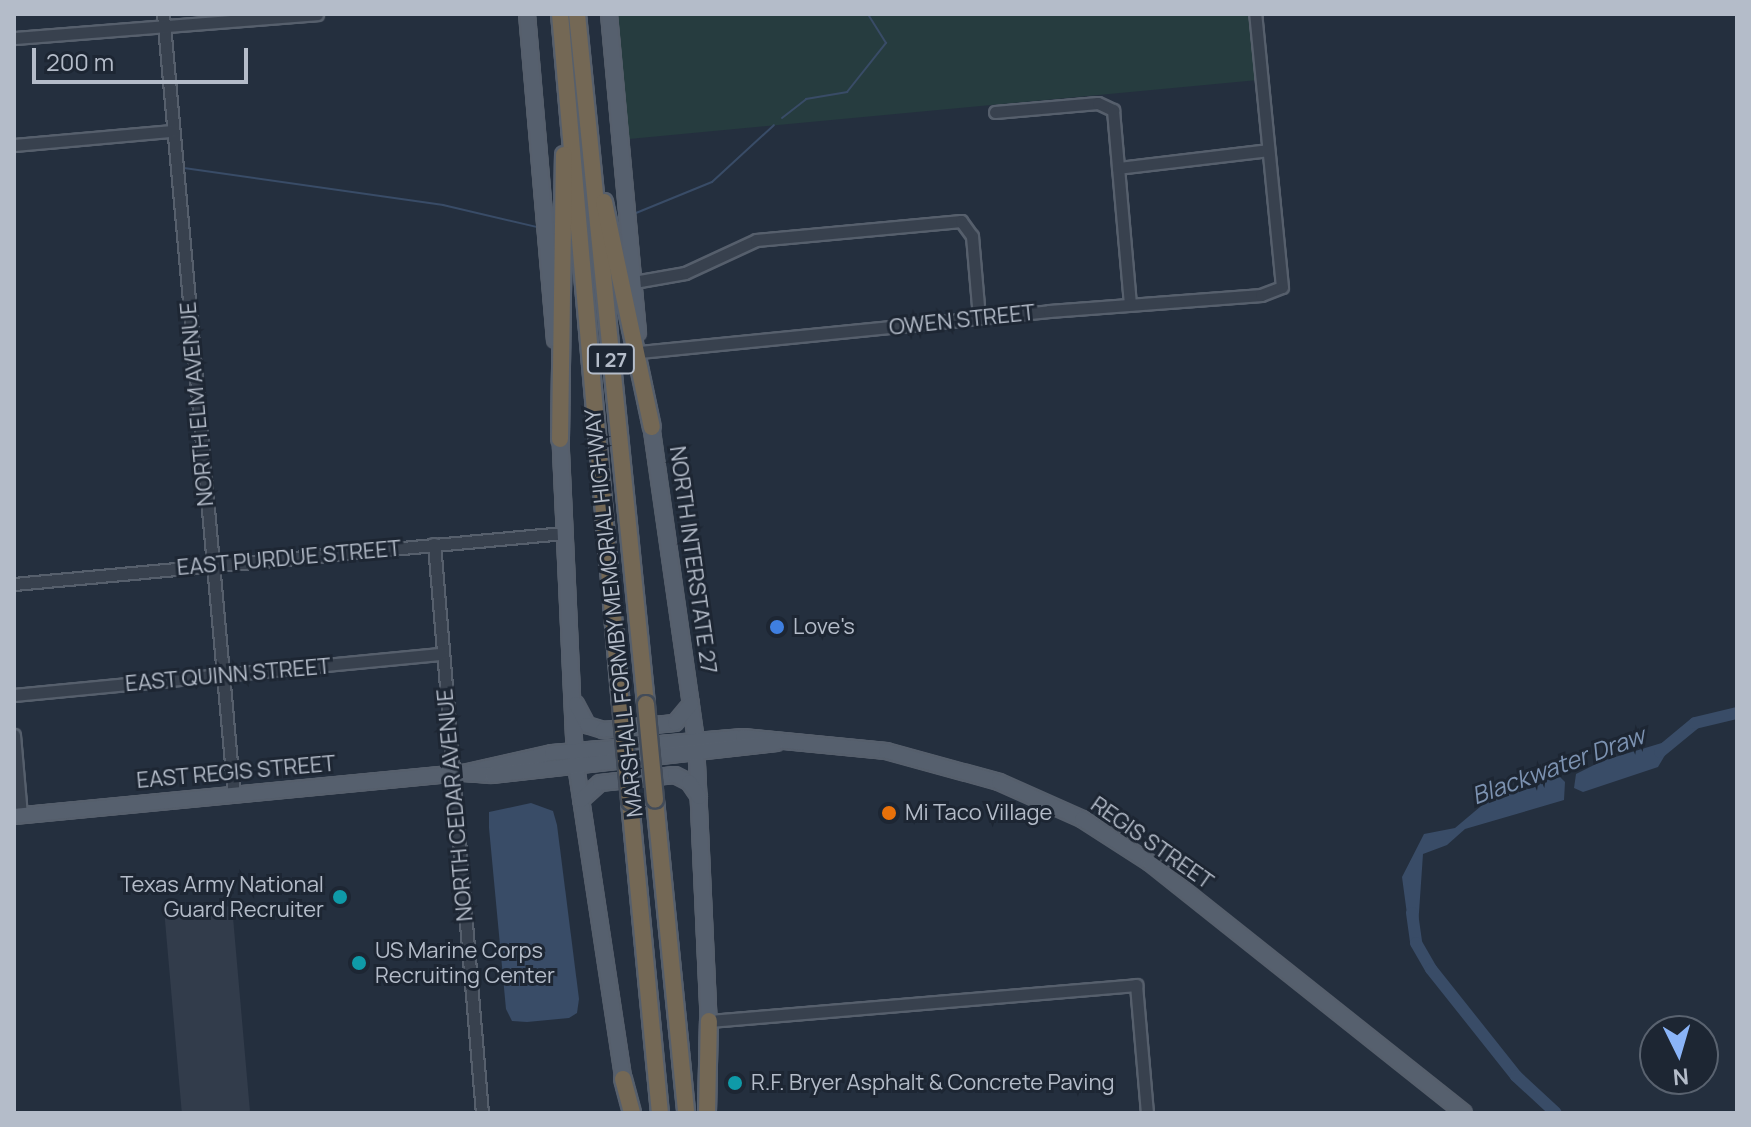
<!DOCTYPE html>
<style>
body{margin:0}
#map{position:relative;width:1751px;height:1127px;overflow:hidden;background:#242f3e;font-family:Manrope,sans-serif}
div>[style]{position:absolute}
.airport>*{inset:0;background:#323c4b;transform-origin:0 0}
.green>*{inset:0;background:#263c3f}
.water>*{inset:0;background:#394c67}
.stream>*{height:2px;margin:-1px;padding:0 1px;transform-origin:1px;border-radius:1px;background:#394c67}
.river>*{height:12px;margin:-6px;padding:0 6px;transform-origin:6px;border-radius:6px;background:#394c67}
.roads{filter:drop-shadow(2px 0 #565f6c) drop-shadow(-2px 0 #565f6c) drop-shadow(0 2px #565f6c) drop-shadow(0 -2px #565f6c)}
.minor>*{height:11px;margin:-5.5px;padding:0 5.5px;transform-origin:5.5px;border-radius:5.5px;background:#38414e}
.major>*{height:14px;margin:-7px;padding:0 7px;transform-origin:7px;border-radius:7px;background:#56606e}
.highway>*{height:16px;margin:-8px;padding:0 8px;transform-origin:8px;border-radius:8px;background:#746855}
.bridges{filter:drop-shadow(2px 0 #434c59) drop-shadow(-2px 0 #434c59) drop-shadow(0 2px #434c59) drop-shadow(0 -2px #434c59)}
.highway-bridge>*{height:16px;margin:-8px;padding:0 8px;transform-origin:8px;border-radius:8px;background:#746855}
.dots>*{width:22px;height:22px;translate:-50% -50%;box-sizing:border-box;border:4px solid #1d2633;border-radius:50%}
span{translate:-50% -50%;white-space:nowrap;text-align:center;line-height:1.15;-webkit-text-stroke:6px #1d2633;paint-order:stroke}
.shield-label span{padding:2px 6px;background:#1d2633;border:2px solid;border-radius:6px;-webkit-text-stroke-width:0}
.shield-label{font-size:20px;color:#b4bcc9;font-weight:700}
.street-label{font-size:22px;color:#b4bcc9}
.poi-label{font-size:22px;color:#b4bcc9}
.left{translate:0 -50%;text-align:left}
.right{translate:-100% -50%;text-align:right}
.water-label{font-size:24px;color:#7c92b1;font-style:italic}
.frame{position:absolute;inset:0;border:16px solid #b4bcc9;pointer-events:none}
.north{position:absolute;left:1639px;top:1015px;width:80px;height:80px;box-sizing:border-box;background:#1d2633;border:2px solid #59626f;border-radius:50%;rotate:175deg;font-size:22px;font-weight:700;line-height:32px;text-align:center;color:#b4bcc9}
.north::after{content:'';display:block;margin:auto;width:28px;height:36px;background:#8ab4f8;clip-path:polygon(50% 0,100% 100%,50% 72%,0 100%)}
.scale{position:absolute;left:32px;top:48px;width:216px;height:36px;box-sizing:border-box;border:4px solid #b4bcc9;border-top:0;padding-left:10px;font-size:24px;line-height:28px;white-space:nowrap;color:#b4bcc9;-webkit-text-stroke:6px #1d2633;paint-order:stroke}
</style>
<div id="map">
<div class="airport">
<div style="left:232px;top:906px;width:208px;height:68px;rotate:85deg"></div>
</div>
<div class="green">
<div style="clip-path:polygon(617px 14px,1252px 14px,1258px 80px,629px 139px)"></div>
</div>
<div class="water">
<div style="clip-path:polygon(1665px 742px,1671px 745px,1658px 767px,1583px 792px,1574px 788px,1576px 774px,1602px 761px)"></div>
<div style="clip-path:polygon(1557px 774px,1565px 782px,1564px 800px,1465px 829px,1447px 845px,1423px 854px,1418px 927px,1409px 929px,1402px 877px,1424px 834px,1455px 828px,1493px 796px,1533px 788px)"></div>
<div style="clip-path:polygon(531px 803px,553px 811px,557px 825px,579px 999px,577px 1013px,569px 1018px,527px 1022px,512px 1021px,506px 1009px,489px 828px,489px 812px)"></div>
</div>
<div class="stream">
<div style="left:782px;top:118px;width:31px;rotate:-38deg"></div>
<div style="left:806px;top:99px;width:42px;rotate:-9.7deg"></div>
<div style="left:847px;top:92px;width:63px;rotate:-51.5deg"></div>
<div style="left:886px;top:43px;width:34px;rotate:-122deg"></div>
<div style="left:184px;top:168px;width:262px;rotate:8.1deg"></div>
<div style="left:443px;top:205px;width:97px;rotate:13.2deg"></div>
<div style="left:636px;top:213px;width:82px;rotate:-22.2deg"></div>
<div style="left:712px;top:182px;width:84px;rotate:-42.6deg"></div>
</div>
<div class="river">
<div style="left:1660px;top:752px;width:45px;rotate:-39.6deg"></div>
<div style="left:1695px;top:723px;width:43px;rotate:-13.4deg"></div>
<div style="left:1412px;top:913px;width:30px;rotate:82deg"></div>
<div style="left:1416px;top:943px;width:30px;rotate:60deg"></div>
<div style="left:1431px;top:969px;width:137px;rotate:51.5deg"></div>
<div style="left:1516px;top:1076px;width:54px;rotate:42.8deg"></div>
</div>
<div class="roads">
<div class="minor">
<div style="left:163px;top:14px;width:784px;rotate:84.81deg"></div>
<div style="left:14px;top:38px;width:304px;rotate:-4.5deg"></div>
<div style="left:995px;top:112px;width:103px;rotate:-5deg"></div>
<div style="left:1098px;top:103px;width:17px;rotate:25deg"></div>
<div style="left:1113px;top:110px;width:194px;rotate:85deg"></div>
<div style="left:14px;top:145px;width:159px;rotate:-5.1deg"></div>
<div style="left:1118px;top:168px;width:151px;rotate:-6.8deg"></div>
<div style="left:634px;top:282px;width:52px;rotate:-10deg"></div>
<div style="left:685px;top:273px;width:78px;rotate:-24.9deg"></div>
<div style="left:756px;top:240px;width:206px;rotate:-5.3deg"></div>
<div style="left:961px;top:221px;width:19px;rotate:54deg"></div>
<div style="left:972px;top:236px;width:82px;rotate:85.1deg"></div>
<div style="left:640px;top:352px;width:411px;rotate:-5.7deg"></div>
<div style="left:1049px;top:311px;width:213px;rotate:-4.3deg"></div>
<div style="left:1261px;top:295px;width:22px;rotate:-21deg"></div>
<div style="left:1282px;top:287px;width:274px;rotate:-95.6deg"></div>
<div style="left:434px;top:544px;width:571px;rotate:85.18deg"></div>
<div style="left:14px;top:584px;width:552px;rotate:-5.3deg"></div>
<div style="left:14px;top:695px;width:430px;rotate:-5.5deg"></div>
<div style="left:14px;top:735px;width:80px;rotate:85deg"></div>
<div style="left:709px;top:1021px;width:429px;rotate:-4.8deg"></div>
<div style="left:1136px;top:985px;width:128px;rotate:85.1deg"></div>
</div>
<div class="major">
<div style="left:527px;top:14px;width:327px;rotate:85.1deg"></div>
<div style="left:609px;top:14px;width:320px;rotate:84.8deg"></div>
<div style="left:650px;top:417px;width:327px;rotate:81.9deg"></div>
<div style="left:696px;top:741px;width:288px;rotate:87.4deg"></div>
<div style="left:560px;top:429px;width:330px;rotate:87.4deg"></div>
<div style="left:575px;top:759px;width:333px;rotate:81.4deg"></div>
<div style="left:576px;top:704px;width:24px;rotate:62deg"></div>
<div style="left:587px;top:725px;width:17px;rotate:17deg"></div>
<div style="left:603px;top:730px;width:72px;rotate:-5.6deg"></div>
<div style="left:675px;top:723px;width:25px;rotate:-50deg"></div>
<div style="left:463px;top:773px;width:91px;rotate:-12.7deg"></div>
<div style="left:552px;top:753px;width:192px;rotate:-4.8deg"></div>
<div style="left:743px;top:737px;width:144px;rotate:5.6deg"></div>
<div style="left:886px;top:751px;width:117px;rotate:15.3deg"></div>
<div style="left:999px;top:782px;width:91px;rotate:24deg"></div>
<div style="left:1082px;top:819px;width:81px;rotate:32.9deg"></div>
<div style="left:1150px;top:863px;width:401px;rotate:38.5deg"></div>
<div style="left:581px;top:800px;width:25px;rotate:-42deg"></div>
<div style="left:600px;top:783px;width:75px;rotate:-6.1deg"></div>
<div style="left:675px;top:775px;width:16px;rotate:27deg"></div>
<div style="left:689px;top:782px;width:18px;rotate:56deg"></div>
<div style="left:14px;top:816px;width:451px;rotate:-5.5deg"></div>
<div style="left:463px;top:773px;width:29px;rotate:4deg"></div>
<div style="left:492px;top:775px;width:286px;rotate:-6.4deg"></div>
</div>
<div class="highway">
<div style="left:560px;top:14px;width:695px;rotate:84.96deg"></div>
<div style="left:577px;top:14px;width:693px;rotate:84.29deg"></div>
<div style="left:604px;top:202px;width:230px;rotate:78deg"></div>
<div style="left:560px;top:439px;width:284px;rotate:-89.2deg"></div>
<div style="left:655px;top:800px;width:315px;rotate:84.3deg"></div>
<div style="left:630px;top:802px;width:312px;rotate:84.5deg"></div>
<div style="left:623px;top:1079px;width:35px;rotate:75deg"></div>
<div style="left:707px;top:1113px;width:92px;rotate:-88.8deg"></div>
</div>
</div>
<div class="bridges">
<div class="highway-bridge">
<div style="left:646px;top:704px;width:96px;rotate:84.6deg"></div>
<div style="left:621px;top:706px;width:96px;rotate:84.6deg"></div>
</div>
</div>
<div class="dots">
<div style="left:777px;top:627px;background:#3f7fe0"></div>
<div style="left:889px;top:813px;background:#e8710a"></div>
<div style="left:340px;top:897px;background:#0f9aa8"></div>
<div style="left:359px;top:963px;background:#0f9aa8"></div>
<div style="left:735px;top:1083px;background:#0f9aa8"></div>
</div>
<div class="shield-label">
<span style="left:611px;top:359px">I 27</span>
</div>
<div class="street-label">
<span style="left:962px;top:320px;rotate:-6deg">OWEN STREET</span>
<span style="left:197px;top:404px;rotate:-95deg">NORTH ELM AVENUE</span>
<span style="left:289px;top:558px;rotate:-5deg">EAST PURDUE STREET</span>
<span style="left:693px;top:560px;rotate:82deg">NORTH INTERSTATE 27</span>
<span style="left:614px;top:613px;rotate:-96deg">MARSHALL FORMBY MEMORIAL HIGHWAY</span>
<span style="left:228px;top:675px;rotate:-5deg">EAST QUINN STREET</span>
<span style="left:236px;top:772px;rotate:-5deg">EAST REGIS STREET</span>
<span style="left:455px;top:805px;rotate:-95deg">NORTH CEDAR AVENUE</span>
<span style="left:1152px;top:843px;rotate:35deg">REGIS STREET</span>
</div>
<div class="poi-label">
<span class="left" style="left:793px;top:627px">Love's</span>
<span class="left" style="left:905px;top:813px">Mi Taco Village</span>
<span class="right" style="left:324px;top:897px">Texas Army National<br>Guard Recruiter</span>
<span class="left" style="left:375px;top:963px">US Marine Corps<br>Recruiting Center</span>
<span class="left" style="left:751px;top:1083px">R.F. Bryer Asphalt &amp; Concrete Paving</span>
</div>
<div class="water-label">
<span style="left:1558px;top:765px;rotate:-20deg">Blackwater Draw</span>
</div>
<div class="frame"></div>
<div class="north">N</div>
<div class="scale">200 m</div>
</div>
